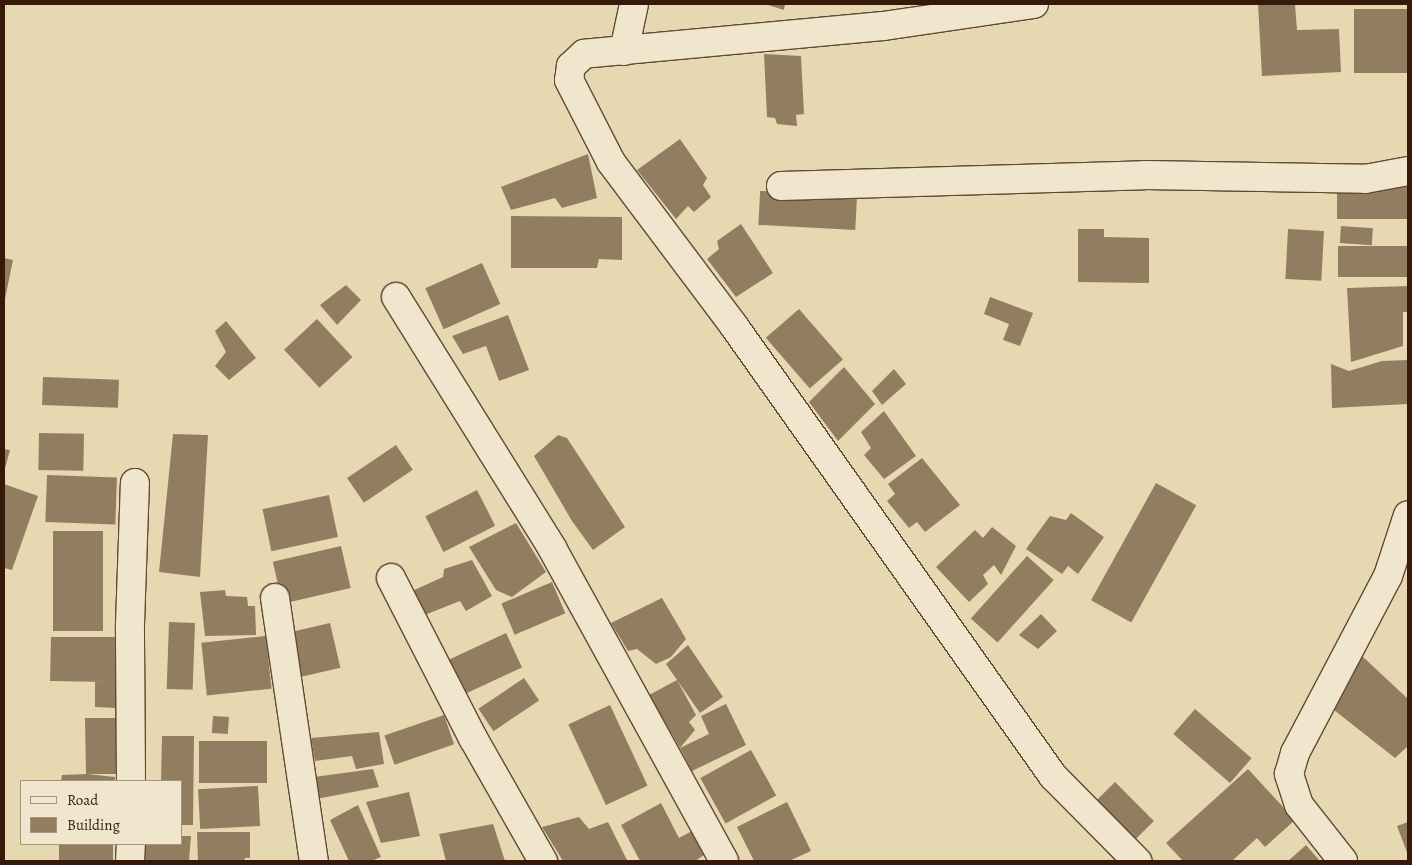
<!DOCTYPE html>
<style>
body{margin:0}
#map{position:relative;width:1412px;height:865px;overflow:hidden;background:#e6d9b2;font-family:Alegreya,serif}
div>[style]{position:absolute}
.building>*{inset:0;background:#927d61;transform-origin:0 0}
.roads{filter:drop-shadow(1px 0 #634934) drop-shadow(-1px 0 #634934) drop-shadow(0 1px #634934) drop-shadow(0 -1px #634934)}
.minor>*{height:28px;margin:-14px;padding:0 14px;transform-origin:14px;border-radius:14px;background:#efe6cd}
span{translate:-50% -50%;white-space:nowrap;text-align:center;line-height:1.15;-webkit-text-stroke:4.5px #efe6cd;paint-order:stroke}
.frame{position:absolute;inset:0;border:5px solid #37190a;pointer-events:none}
.legend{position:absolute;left:20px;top:780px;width:162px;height:65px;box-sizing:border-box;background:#efe6cd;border:1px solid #a5947f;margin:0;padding:6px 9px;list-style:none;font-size:15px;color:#37190a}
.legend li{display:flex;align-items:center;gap:10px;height:25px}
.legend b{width:25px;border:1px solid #a5947f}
</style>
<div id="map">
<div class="building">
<div style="clip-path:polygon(765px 4px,785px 4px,784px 10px)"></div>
<div style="clip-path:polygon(1258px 4px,1295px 4px,1297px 30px,1339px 29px,1341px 72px,1262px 76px)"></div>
<div style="left:1408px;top:9px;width:64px;height:54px;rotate:90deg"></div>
<div style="clip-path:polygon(764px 54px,801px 56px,804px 114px,796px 115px,797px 126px,777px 124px,775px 118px,767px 117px)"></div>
<div style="clip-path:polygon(680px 139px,707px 178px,703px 185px,711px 197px,694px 212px,688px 206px,676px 219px,637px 170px)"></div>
<div style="clip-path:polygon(588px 154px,597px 198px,562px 208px,555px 198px,511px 210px,501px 187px)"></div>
<div style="left:1408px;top:186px;width:33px;height:71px;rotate:90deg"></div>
<div style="left:857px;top:196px;width:34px;height:97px;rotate:93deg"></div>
<div style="clip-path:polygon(511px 216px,622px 217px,622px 260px,599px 259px,597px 268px,511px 268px)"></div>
<div style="clip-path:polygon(741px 224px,773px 273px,736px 297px,707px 259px,719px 249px,717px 241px)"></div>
<div style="left:1341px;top:226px;width:32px;height:17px;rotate:4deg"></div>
<div style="clip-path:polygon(1078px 229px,1104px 229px,1104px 237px,1149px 238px,1149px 283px,1078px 282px)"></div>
<div style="left:1288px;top:229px;width:36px;height:50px;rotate:3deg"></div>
<div style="left:1408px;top:246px;width:31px;height:70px;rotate:90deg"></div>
<div style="clip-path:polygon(4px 258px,13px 260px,5px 299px,4px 299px)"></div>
<div style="left:482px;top:263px;width:45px;height:62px;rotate:66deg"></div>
<div style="clip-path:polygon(346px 285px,361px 300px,337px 325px,320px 305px)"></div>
<div style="clip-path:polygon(1408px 286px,1408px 312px,1403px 312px,1403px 346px,1351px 362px,1347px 288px)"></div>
<div style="clip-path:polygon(990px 297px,1033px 313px,1020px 346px,1003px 340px,1009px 324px,984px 314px)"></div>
<div style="left:799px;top:309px;width:67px;height:44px;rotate:49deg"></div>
<div style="clip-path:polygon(508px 315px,529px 370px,499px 381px,486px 346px,463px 354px,452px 336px)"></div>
<div style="left:317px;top:319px;width:52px;height:45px;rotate:47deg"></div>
<div style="clip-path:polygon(226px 321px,256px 358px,229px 380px,215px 366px,226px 352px,215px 331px)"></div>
<div style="clip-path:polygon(1408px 360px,1408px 404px,1332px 408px,1331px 364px,1349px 371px,1382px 361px)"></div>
<div style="clip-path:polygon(844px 367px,875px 404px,838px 441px,809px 402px)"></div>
<div style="clip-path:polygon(894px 369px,906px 384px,882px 405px,872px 391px)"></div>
<div style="left:43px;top:377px;width:76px;height:28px;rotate:2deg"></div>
<div style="clip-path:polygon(884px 411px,916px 456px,884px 479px,864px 455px,871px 448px,861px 432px)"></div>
<div style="left:39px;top:433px;width:45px;height:37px;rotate:1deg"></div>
<div style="clip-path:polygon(173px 434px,208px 435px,200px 577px,159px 572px)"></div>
<div style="clip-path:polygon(558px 435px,567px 438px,625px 527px,593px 550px,572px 521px,534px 456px)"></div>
<div style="left:396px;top:445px;width:30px;height:59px;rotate:56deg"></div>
<div style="clip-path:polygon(4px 449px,10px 450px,4px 472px)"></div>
<div style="clip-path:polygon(922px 458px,960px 505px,925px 532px,917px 522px,909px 528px,887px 501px,895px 494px,888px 484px)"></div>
<div style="left:47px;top:475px;width:70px;height:47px;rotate:2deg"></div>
<div style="left:1156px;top:483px;width:46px;height:134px;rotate:29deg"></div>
<div style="clip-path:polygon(4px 484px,38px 496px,12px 570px,4px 568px)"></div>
<div style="left:477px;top:490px;width:40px;height:58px;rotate:63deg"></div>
<div style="left:329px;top:495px;width:43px;height:68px;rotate:78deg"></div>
<div style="clip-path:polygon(1071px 513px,1104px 537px,1078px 574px,1068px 566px,1062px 574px,1026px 549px,1050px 516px,1066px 520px)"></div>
<div style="clip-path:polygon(516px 523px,546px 572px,512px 597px,496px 590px,469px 547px)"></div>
<div style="clip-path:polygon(992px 527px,1016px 546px,1001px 575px,994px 565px,983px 575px,988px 584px,969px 602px,936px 567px,975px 530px,983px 538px)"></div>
<div style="left:53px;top:531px;width:50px;height:100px"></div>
<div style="left:341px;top:546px;width:43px;height:70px;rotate:77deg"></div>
<div style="left:1027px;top:556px;width:36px;height:84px;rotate:42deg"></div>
<div style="clip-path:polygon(472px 560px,492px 596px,466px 611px,460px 601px,422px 616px,412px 591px,443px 577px,444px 569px)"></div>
<div style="left:552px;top:582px;width:34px;height:55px;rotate:67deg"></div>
<div style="clip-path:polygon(225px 590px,226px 596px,247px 597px,248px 606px,255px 606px,256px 635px,205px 636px,200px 592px)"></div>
<div style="clip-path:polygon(662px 598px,686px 639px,671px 657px,656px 664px,637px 649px,628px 651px,611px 623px)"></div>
<div style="clip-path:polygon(1041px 614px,1057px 631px,1038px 649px,1019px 635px)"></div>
<div style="left:169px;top:622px;width:26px;height:67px;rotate:2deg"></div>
<div style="left:330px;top:623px;width:46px;height:40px;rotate:77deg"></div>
<div style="left:506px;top:633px;width:38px;height:66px;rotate:65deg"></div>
<div style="left:266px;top:636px;width:53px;height:65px;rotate:84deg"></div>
<div style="clip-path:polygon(51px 637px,116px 637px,117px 708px,95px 707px,95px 682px,106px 682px,50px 681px)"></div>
<div style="clip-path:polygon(688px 645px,723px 697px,700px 713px,677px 680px,696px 715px,689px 722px,695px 730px,680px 748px,649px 695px,677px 680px,666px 664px)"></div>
<div style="clip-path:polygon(1362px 656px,1408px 699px,1408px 746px,1395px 758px,1334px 710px)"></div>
<div style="left:524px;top:678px;width:27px;height:55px;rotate:56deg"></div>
<div style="clip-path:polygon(726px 704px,746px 745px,692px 771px,680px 748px,709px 734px,701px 716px)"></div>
<div style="left:610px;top:705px;width:89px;height:46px;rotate:65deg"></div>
<div style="left:1195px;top:709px;width:75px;height:33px;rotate:41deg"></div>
<div style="left:444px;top:715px;width:31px;height:63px;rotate:71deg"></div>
<div style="left:213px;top:716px;width:16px;height:17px;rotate:4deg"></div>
<div style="clip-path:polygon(85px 718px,121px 718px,121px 774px,87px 774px,115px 777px,115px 781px,61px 781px,62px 775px,86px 774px)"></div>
<div style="clip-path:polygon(379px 732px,384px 764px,356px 769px,352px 756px,315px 761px,311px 738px)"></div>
<div style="clip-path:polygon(162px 736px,194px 736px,193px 825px,181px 825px,181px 781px,161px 781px)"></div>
<div style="left:199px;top:741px;width:68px;height:42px"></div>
<div style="left:751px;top:750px;width:52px;height:58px;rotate:61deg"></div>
<div style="clip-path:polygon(373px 769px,379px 787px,316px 799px,314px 777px)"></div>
<div style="clip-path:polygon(1248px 769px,1295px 820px,1265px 847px,1257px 838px,1232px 861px,1183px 861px,1166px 843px)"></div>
<div style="left:1115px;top:782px;width:55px;height:27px;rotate:45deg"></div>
<div style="left:258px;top:786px;width:40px;height:60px;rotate:87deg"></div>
<div style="clip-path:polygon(409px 792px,420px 836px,381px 843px,366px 802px)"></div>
<div style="clip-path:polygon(787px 802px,811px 851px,789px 861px,754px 861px,737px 827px)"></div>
<div style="clip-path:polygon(661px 803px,679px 838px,692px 831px,704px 855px,695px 861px,640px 861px,621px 825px)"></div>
<div style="clip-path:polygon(358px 805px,381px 857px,371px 861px,349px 861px,330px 820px)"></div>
<div style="clip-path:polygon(579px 817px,589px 829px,608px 822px,627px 860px,563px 861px,542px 827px)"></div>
<div style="clip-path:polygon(1408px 822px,1408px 855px,1397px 826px)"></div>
<div style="clip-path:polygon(493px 824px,505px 861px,446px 861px,439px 834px)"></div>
<div style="clip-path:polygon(197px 832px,250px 832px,250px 858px,245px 858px,244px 861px,198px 861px)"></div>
<div style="clip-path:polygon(181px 836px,191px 836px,189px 861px,142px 861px,143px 844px,181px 844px)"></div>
<div style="left:59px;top:844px;width:54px;height:17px"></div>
<div style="clip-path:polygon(1306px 845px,1320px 861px,1288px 861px)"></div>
</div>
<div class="roads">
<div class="minor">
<div style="left:1034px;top:4px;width:153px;rotate:171.7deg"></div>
<div style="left:883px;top:26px;width:300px;rotate:174.7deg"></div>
<div style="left:584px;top:54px;width:18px;rotate:137deg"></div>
<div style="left:571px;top:66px;width:14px;rotate:98deg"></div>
<div style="left:569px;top:80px;width:92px;rotate:62.9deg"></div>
<div style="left:611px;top:162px;width:205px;rotate:53.1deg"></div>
<div style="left:734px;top:326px;width:552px;rotate:54.67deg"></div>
<div style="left:1053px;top:776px;width:120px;rotate:45.3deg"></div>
<div style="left:624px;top:51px;width:48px;rotate:-78deg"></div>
<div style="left:781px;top:186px;width:364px;rotate:-1.7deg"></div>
<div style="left:1145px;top:175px;width:220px;rotate:1deg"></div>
<div style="left:1365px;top:179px;width:44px;rotate:-10.5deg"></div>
<div style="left:396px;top:297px;width:296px;rotate:58.1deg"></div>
<div style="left:552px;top:548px;width:357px;rotate:61.2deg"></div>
<div style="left:391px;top:578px;width:180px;rotate:62.9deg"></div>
<div style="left:473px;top:738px;width:142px;rotate:60.4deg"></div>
<div style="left:275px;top:598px;width:266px;rotate:81.6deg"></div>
<div style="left:131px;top:781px;width:157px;rotate:-90.4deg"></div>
<div style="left:130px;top:624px;width:141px;rotate:-88deg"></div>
<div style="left:130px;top:861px;width:17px;rotate:-87deg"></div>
<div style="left:1343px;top:861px;width:71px;rotate:-128.2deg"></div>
<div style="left:1299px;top:805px;width:33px;rotate:-108deg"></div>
<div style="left:1289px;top:774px;width:22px;rotate:-74deg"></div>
<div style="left:1295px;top:753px;width:200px;rotate:-62.3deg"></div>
<div style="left:1388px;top:576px;width:64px;rotate:-71.8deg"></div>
</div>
</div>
<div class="frame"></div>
<ul class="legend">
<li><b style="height:6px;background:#efe6cd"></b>Road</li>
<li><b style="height:14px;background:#927d61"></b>Building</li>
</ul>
</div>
